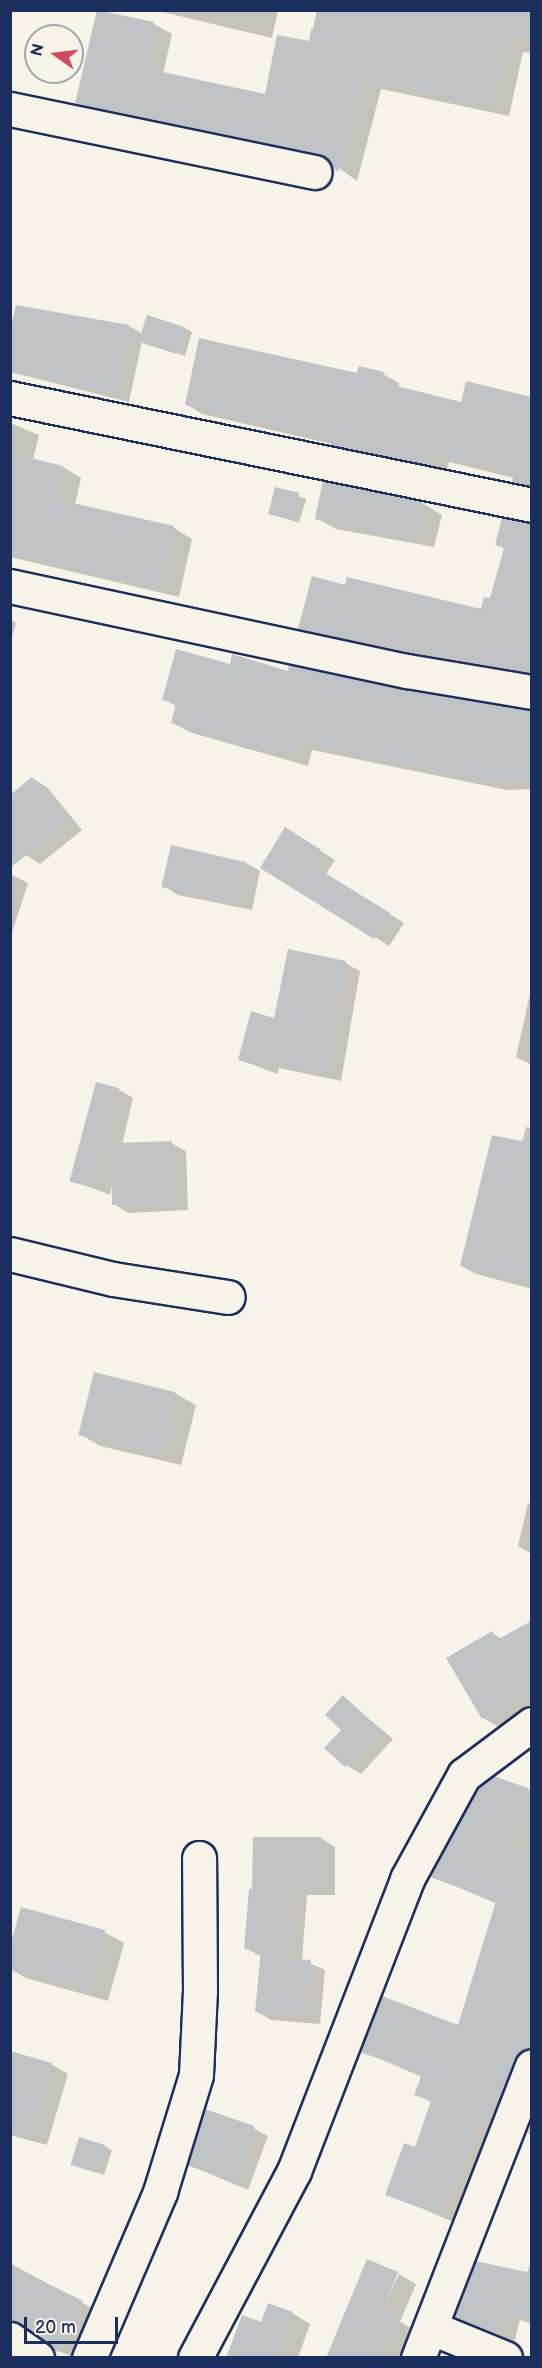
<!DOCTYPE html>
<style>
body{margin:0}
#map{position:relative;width:542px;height:2368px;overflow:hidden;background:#f7f3e8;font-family:"Balsamiq Sans",sans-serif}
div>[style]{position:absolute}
.shadow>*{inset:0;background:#0003;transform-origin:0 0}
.building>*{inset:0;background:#c0c3c5;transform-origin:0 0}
.roads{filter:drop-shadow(2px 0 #1b2f5e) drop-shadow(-2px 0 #1b2f5e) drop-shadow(0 2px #1b2f5e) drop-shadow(0 -2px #1b2f5e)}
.minor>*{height:33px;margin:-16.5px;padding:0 16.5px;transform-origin:16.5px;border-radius:16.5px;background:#f7f3e8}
span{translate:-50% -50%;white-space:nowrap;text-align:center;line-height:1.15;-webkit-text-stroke:4.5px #f7f3e8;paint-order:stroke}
.frame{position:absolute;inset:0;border:12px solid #1b2f5e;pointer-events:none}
.north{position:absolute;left:24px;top:24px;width:60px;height:60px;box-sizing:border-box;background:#f7f3e8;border:2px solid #9fa5b1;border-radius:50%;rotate:284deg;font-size:16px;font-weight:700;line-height:24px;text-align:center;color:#1b2f5e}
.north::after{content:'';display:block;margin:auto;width:21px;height:27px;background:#d1495b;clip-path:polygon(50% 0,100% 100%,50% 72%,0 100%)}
.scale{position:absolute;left:24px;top:2317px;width:94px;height:27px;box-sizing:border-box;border:3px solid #1b2f5e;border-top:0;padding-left:8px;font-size:18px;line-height:21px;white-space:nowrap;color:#1b2f5e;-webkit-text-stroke:4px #f7f3e8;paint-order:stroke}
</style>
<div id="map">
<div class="shadow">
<div style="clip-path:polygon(154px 10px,278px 10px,272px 38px)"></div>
<div style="clip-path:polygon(317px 10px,532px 10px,532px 53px,523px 52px,509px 116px,381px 89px,357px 181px,329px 161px,96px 113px,77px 103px,98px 11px,154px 24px,172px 34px,163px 74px,266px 95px,310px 43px)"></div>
<div style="clip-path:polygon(17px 306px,129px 326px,143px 334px,185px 328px,192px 332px,185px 356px,142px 341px,129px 402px,10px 372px,10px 337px)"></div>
<div style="clip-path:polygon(383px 374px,399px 383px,398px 388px,462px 404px,468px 382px,532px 399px,532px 491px,514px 478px,449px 462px,446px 473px,348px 453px,332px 444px,202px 414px,186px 404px)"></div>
<div style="clip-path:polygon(10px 423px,39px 435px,33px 460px,63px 467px,81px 478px,75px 505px,174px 528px,192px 539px,179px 597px,10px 557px)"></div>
<div style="left:276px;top:489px;width:32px;height:25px;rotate:18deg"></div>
<div style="clip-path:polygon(422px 503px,442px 515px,434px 547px,336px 529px,316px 518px)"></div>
<div style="clip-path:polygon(504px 520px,532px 523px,532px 678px,316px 637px,300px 628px,346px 586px,482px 611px,491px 600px,505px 549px,497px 545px)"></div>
<div style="clip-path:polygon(10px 620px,16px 623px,10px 644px)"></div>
<div style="clip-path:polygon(231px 666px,289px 673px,290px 667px,532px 711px,532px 789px,507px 790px,312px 750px,308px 766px,189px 732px,173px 722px,177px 707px,164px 699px)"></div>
<div style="clip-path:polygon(33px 779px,47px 787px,82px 830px,40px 864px,26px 855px,10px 836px)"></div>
<div style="clip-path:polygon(300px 838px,335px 860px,326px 874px,404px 923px,389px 946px,262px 867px)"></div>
<div style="clip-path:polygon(246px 863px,260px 871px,252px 910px,178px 895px,164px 886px)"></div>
<div style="clip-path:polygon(10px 874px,28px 883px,10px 939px)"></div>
<div style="clip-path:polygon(345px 963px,360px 971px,341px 1081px,279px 1068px,277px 1074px,239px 1059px,275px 1020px)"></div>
<div style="clip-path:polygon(532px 985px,532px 1065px,516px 1057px)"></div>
<div style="clip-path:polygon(118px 1089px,133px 1098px,122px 1145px,171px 1143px,186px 1151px,188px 1210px,128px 1213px,114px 1204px,112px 1183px,110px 1195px,74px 1181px)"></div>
<div style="clip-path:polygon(526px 1127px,532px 1128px,532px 1289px,476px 1274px,462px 1266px,522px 1143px)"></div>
<div style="clip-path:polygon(95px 1374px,176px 1394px,196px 1405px,181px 1465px,100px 1446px,80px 1434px)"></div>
<div style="clip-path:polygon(528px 1503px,532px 1504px,532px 1554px,518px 1546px)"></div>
<div style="clip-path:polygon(532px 1622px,532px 1711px,501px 1728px,483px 1718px,492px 1633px,502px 1639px)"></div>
<div style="clip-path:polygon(343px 1697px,393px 1739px,361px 1774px,346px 1765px)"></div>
<div style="clip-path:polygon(495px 1777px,532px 1791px,532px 2077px,456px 2223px,387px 2194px,415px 2149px,432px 2103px,416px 2094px,422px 2077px,362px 2051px,459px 2027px,497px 1904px,432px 1876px)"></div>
<div style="clip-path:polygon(321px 1838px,335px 1847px,335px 1895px,307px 1895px,302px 1960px,325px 1970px,320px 2024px,271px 2020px,256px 2011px,262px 1957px,245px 1948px,254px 1891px)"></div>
<div style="clip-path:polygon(104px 1932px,124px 1943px,108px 2001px,26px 1978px,10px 1969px)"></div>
<div style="clip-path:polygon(10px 2052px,51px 2064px,68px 2074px,47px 2145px,10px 2135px)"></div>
<div style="clip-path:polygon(532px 2123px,532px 2135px,528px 2133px)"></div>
<div style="clip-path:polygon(253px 2128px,268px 2136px,248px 2190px,189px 2165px)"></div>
<div style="clip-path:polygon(105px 2146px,112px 2150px,104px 2175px,73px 2164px)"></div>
<div style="clip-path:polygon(368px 2261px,398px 2273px,378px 2318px,399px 2274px,416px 2284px,400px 2322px,413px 2329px,402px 2358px,328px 2358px)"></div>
<div style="clip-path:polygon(10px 2263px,99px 2312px,76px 2358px,58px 2351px,34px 2332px,20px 2330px,10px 2343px)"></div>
<div style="clip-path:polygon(530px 2264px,532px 2324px,520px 2320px,514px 2343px,456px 2316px,527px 2273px)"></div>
<div style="clip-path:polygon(292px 2313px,310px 2324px,298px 2358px,226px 2358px,243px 2317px,262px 2324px)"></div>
</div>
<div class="building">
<div style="clip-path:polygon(97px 10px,154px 22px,144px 68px,265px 94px,277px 35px,309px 41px,311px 29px,315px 30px,317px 10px,531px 10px,531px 38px,506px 34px,490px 107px,362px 79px,338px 172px,319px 154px,75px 103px)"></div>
<div style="clip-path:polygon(16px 305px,129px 325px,114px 394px,10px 371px,10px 330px)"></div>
<div style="left:147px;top:315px;width:40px;height:28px;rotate:18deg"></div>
<div style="clip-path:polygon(199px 338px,357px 373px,359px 366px,384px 372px,381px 382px,461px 402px,466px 381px,531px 397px,531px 486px,512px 482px,514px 474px,440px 456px,432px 454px,430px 465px,331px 445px,332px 439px,185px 405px)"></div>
<div style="clip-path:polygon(10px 453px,63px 466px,55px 499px,174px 526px,160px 588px,10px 552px)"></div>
<div style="left:323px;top:481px;width:101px;height:39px;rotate:12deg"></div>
<div style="left:275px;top:487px;width:25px;height:28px;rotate:14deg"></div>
<div style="clip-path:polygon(502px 518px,531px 523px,531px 673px,298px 629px,312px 576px,345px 585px,347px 577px,481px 609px,484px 597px,490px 598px,504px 548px,495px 545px)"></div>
<div style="clip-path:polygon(176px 649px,230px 664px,232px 654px,288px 671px,289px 665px,403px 689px,531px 710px,531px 782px,491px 779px,490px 782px,296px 742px,292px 758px,198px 734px,171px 723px,176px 704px,162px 700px)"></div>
<div style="clip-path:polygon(32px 777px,68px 821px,10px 868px,10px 795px)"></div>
<div style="clip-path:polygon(285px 827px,321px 850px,312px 865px,390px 913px,374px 939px,260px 868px)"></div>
<div style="left:171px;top:845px;width:77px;height:43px;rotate:13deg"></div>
<div style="clip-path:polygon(288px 949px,346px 961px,326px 1074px,264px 1060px,262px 1067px,238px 1060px,251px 1011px,274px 1018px)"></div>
<div style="left:96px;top:1082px;width:24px;height:103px;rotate:15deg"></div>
<div style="clip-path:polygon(492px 1135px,531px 1143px,531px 1271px,528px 1285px,460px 1266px)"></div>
<div style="left:172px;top:1141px;width:62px;height:62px;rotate:88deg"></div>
<div style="left:94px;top:1372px;width:84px;height:65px;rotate:14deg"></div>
<div style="clip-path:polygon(531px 1621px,531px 1690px,482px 1719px,446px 1658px,492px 1631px,497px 1640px)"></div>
<div style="clip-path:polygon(343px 1695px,380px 1730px,345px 1767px,324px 1748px,341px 1730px,325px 1715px)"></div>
<div style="clip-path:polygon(494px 1776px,528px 1788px,506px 1847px,531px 1859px,531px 2048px,521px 2051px,515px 2059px,490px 2122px,481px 2119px,457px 2186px,450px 2183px,438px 2214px,385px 2195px,404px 2143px,415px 2147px,431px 2101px,414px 2095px,422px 2074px,360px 2052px,382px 1996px,458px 2025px,496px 1901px,430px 1877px,478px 1788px)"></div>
<div style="clip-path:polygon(253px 1837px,321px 1837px,321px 1887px,293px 1887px,288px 1958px,311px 1960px,306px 2016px,255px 2012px,261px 1950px,244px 1949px,249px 1889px,252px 1889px)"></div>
<div style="clip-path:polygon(21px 1907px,105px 1930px,88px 1991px,10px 1969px,10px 1946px)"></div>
<div style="clip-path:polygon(10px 2051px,52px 2063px,31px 2137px,10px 2131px)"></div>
<div style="left:205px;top:2109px;width:52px;height:59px;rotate:19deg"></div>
<div style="left:79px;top:2137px;width:27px;height:29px;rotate:17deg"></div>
<div style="clip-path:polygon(367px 2259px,398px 2272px,382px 2312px,395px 2317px,378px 2358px,326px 2358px)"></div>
<div style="clip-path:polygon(476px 2261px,531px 2273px,531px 2320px,502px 2311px,496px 2334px,454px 2317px)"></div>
<div style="clip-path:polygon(10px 2265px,83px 2301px,57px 2352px,21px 2324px,10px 2320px)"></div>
<div style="clip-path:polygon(268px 2303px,293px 2312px,275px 2358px,226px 2358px,242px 2315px,261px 2322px)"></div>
</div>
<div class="roads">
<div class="minor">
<div style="left:10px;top:109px;width:311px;rotate:11.7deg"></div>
<div style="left:10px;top:398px;width:533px;rotate:11.58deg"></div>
<div style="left:10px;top:586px;width:406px;rotate:12.1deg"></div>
<div style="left:407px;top:671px;width:127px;rotate:9.5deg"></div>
<div style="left:10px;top:1254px;width:106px;rotate:13.6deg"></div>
<div style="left:113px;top:1279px;width:116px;rotate:8.9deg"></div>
<div style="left:432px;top:2328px;width:79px;rotate:22.3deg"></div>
<div style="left:10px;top:2339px;width:33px;rotate:35deg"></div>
<div style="left:89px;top:2358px;width:181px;rotate:-66.8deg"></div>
<div style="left:160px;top:2192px;width:122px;rotate:-72.9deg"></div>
<div style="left:196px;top:2075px;width:84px;rotate:-87.3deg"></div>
<div style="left:200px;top:1991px;width:133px;rotate:-90.4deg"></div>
<div style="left:195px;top:2358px;width:212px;rotate:-62.1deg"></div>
<div style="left:294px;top:2171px;width:313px;rotate:-68.8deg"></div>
<div style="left:407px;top:1879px;width:119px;rotate:-61.3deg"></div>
<div style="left:464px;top:1775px;width:85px;rotate:-36.9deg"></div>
<div style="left:418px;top:2358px;width:313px;rotate:-68.7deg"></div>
</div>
</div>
<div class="frame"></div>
<div class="north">N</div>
<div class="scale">20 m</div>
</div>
